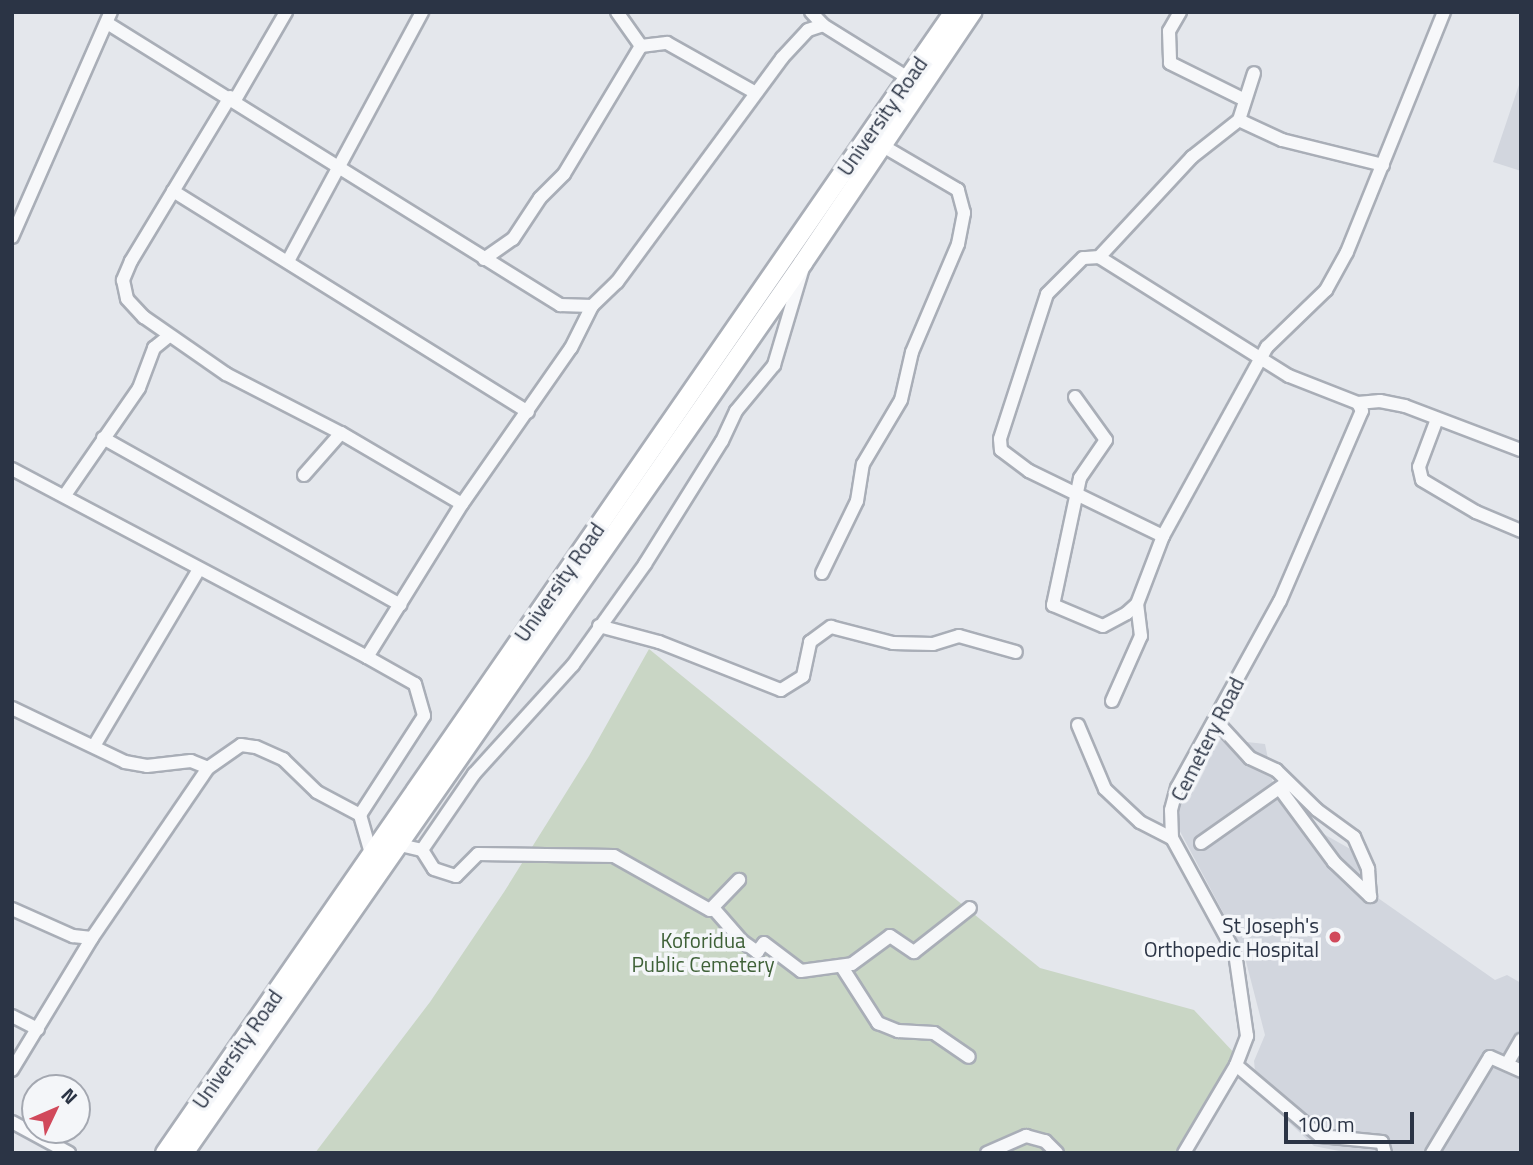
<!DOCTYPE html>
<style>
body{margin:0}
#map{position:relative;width:1533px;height:1165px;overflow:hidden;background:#e4e7ec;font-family:"Titillium Web",sans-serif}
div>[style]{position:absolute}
.built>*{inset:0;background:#d2d6de}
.green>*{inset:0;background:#c9d6c5}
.roads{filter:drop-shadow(2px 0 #a9aeb7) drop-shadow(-2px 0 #a9aeb7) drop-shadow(0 2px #a9aeb7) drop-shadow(0 -2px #a9aeb7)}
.minor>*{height:12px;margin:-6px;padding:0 6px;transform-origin:6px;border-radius:6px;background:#f7f8fa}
.highway>*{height:18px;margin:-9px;padding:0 9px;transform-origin:9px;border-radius:9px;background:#fff}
.dots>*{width:19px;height:19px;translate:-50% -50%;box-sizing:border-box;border:4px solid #f4f6f9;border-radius:50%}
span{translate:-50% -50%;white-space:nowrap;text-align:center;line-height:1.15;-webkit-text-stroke:7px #f4f6f9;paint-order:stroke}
.street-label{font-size:21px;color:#2b3445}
.poi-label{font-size:21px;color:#2b3445}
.right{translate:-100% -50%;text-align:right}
.park-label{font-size:21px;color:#3f6138}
.frame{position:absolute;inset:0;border:14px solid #2b3445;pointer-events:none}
.north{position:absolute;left:21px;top:1074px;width:70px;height:70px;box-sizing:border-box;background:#f4f6f9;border:2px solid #a4a8b1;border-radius:50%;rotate:46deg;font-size:19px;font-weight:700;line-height:28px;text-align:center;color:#2b3445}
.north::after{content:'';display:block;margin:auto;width:24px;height:32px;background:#d1495b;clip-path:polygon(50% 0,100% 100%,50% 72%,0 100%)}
.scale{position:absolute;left:1284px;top:1112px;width:130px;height:32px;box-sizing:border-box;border:4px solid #2b3445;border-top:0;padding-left:9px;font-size:21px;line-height:24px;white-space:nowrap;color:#2b3445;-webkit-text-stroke:5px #f4f6f9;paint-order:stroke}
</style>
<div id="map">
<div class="built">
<div style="clip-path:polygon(1521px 79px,1521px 171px,1493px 162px)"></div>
<div style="clip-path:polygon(1211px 738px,1265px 744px,1275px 793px,1295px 818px,1370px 860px,1358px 884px,1495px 980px,1507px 975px,1521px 983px,1521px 1153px,1349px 1153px,1314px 1146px,1257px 1092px,1254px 1061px,1265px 1035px,1243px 950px,1175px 822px,1187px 780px)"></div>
</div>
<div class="green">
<div style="clip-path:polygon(649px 649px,1040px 968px,1194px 1010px,1237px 1056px,1178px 1153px,315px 1153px,430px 1002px,504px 892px,589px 756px)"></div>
</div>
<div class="roads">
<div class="minor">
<div style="left:617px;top:12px;width:42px;rotate:54.8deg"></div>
<div style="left:811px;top:12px;width:18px;rotate:47deg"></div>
<div style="left:1180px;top:12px;width:22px;rotate:120deg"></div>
<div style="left:1169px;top:31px;width:32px;rotate:88deg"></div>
<div style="left:1170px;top:63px;width:81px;rotate:26.3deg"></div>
<div style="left:107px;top:23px;width:534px;rotate:31.9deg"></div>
<div style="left:560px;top:305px;width:32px;rotate:2deg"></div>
<div style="left:230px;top:97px;width:192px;rotate:121.1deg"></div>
<div style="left:131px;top:261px;width:21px;rotate:113deg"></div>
<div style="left:123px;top:280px;width:19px;rotate:78deg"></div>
<div style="left:127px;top:299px;width:25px;rotate:47deg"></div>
<div style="left:144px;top:317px;width:100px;rotate:34.8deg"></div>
<div style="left:226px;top:374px;width:129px;rotate:27.2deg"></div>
<div style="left:341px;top:433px;width:140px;rotate:30.4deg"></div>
<div style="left:235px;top:100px;width:102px;rotate:-59.9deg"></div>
<div style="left:1239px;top:120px;width:49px;rotate:-72.3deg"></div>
<div style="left:1383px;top:165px;width:104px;rotate:-166.1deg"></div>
<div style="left:1282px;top:140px;width:47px;rotate:-155.1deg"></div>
<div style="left:1239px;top:120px;width:60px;rotate:141.8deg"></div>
<div style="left:1192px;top:157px;width:137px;rotate:132.9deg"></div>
<div style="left:1099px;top:257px;width:224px;rotate:32.1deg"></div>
<div style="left:1289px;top:376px;width:74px;rotate:21.4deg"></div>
<div style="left:1358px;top:403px;width:22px;rotate:-5deg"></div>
<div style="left:1380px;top:401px;width:25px;rotate:11deg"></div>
<div style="left:1405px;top:406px;width:124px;rotate:20.8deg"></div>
<div style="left:173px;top:191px;width:418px;rotate:31.9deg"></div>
<div style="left:12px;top:237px;width:246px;rotate:-66.3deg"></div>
<div style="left:1099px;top:257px;width:16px;rotate:176deg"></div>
<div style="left:1083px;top:258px;width:51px;rotate:135deg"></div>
<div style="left:1047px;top:294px;width:152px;rotate:108deg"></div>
<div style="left:1000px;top:439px;width:11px;rotate:85deg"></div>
<div style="left:1001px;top:450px;width:35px;rotate:37deg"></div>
<div style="left:1029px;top:471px;width:149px;rotate:25.9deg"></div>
<div style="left:1163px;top:536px;width:216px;rotate:-61.2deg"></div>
<div style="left:1267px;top:347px;width:82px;rotate:-44deg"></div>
<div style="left:1326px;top:290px;width:43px;rotate:-61.1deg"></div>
<div style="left:1347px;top:252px;width:259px;rotate:-68deg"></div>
<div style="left:484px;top:259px;width:35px;rotate:-35deg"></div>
<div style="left:513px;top:239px;width:49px;rotate:-56.6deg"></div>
<div style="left:540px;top:198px;width:34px;rotate:-45deg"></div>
<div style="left:564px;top:174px;width:149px;rotate:-59deg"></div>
<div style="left:641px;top:46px;width:26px;rotate:-7deg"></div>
<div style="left:667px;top:43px;width:102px;rotate:29.3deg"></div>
<div style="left:288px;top:261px;width:283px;rotate:-61.7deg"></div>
<div style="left:1075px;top:397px;width:53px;rotate:54.2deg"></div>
<div style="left:1106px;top:440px;width:46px;rotate:124.4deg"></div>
<div style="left:1080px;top:478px;width:130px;rotate:102deg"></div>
<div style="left:1053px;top:605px;width:54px;rotate:22.8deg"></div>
<div style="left:1103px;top:626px;width:27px;rotate:-28deg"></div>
<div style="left:1127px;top:613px;width:13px;rotate:-42deg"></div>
<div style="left:1137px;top:604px;width:73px;rotate:-69.1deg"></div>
<div style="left:1437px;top:419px;width:51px;rotate:110.6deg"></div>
<div style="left:1419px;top:467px;width:13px;rotate:77deg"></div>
<div style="left:1422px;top:480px;width:63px;rotate:30.7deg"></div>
<div style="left:1476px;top:512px;width:49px;rotate:22.9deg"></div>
<div style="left:103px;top:438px;width:341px;rotate:29.3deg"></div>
<div style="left:12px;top:469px;width:402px;rotate:27.9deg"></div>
<div style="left:367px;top:657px;width:180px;rotate:-58.2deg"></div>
<div style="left:462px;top:504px;width:190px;rotate:-55.1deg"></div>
<div style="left:571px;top:348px;width:47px;rotate:-63.4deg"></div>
<div style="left:592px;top:306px;width:35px;rotate:-44deg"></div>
<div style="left:617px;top:282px;width:278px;rotate:-53.6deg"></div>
<div style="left:782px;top:58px;width:38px;rotate:-47deg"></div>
<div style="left:808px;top:30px;width:16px;rotate:-18deg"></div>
<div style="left:823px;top:25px;width:100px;rotate:31.9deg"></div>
<div style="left:304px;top:475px;width:56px;rotate:-48.6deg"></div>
<div style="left:65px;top:495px;width:130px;rotate:-55.3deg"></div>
<div style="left:139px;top:388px;width:43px;rotate:-69.4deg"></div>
<div style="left:154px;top:348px;width:19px;rotate:-39deg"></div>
<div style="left:822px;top:573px;width:80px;rotate:-64.1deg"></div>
<div style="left:857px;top:501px;width:37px;rotate:-81deg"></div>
<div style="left:863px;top:464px;width:74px;rotate:-59.3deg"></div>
<div style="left:901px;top:400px;width:49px;rotate:-77.1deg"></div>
<div style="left:912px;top:352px;width:117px;rotate:-66.9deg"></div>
<div style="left:958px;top:244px;width:32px;rotate:-79deg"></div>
<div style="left:964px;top:213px;width:24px;rotate:-105deg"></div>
<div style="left:958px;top:190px;width:87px;rotate:-149.6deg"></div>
<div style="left:599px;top:626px;width:62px;rotate:14.9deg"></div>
<div style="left:659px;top:642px;width:131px;rotate:21.5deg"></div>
<div style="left:781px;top:690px;width:26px;rotate:-32deg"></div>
<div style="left:803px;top:676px;width:35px;rotate:-78deg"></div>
<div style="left:810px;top:642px;width:26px;rotate:-36deg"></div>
<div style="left:831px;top:627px;width:64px;rotate:14.5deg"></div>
<div style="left:893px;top:643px;width:40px;rotate:1.4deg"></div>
<div style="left:933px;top:644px;width:27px;rotate:-17deg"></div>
<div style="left:959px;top:636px;width:59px;rotate:15.7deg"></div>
<div style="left:367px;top:657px;width:55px;rotate:29.4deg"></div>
<div style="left:415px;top:684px;width:33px;rotate:74deg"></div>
<div style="left:424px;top:716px;width:118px;rotate:122.9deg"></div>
<div style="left:360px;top:815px;width:37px;rotate:74deg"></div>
<div style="left:1112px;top:701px;width:71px;rotate:-66deg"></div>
<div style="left:1141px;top:636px;width:32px;rotate:-97deg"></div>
<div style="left:12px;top:708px;width:125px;rotate:25.5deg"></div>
<div style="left:125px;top:762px;width:22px;rotate:10deg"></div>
<div style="left:147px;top:766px;width:44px;rotate:-6.5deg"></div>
<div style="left:191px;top:761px;width:18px;rotate:22deg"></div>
<div style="left:208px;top:768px;width:40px;rotate:-34.9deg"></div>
<div style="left:241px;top:745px;width:15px;rotate:8deg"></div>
<div style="left:256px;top:747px;width:30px;rotate:24deg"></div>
<div style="left:283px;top:759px;width:47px;rotate:44.1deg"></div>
<div style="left:317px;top:792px;width:49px;rotate:28.1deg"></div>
<div style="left:1217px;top:722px;width:49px;rotate:47.5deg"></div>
<div style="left:1250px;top:758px;width:29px;rotate:25deg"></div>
<div style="left:1276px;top:770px;width:57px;rotate:44.3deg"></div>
<div style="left:1317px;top:810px;width:46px;rotate:36.1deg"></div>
<div style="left:1354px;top:837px;width:35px;rotate:66deg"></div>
<div style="left:1368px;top:869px;width:27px;rotate:86deg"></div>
<div style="left:1078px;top:725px;width:69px;rotate:67.1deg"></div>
<div style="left:1105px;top:789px;width:48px;rotate:43.3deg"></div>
<div style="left:1140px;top:822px;width:36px;rotate:27deg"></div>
<div style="left:94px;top:746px;width:206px;rotate:-59.3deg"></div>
<div style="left:1286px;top:783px;width:10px;rotate:107deg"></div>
<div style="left:1283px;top:793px;width:86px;rotate:53.5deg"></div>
<div style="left:1334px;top:862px;width:50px;rotate:43.4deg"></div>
<div style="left:1201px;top:843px;width:104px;rotate:-35.2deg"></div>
<div style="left:400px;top:845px;width:23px;rotate:13deg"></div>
<div style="left:422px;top:850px;width:22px;rotate:58deg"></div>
<div style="left:434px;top:869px;width:23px;rotate:18deg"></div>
<div style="left:456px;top:876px;width:31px;rotate:-45deg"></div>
<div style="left:478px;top:854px;width:136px;rotate:0.8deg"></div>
<div style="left:614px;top:856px;width:110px;rotate:29.4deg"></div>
<div style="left:710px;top:910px;width:42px;rotate:-46deg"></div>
<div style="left:422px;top:850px;width:92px;rotate:-55.6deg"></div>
<div style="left:474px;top:774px;width:147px;rotate:-47.8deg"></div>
<div style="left:573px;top:665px;width:124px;rotate:-54.5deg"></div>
<div style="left:645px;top:564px;width:145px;rotate:-58deg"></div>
<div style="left:722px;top:441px;width:33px;rotate:-65deg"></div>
<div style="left:736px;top:411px;width:60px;rotate:-50.4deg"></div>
<div style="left:774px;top:365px;width:98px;rotate:-73.4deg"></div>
<div style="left:12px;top:909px;width:67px;rotate:23.9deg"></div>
<div style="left:73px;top:936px;width:19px;rotate:6deg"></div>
<div style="left:714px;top:909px;width:43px;rotate:48.8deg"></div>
<div style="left:742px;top:941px;width:19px;rotate:36deg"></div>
<div style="left:757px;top:952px;width:11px;rotate:-52deg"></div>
<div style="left:764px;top:943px;width:46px;rotate:37.1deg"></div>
<div style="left:801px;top:971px;width:51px;rotate:-7.8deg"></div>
<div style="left:852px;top:964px;width:47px;rotate:-36.4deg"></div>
<div style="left:890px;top:936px;width:29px;rotate:34deg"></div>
<div style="left:914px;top:952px;width:71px;rotate:-38.2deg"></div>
<div style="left:842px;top:967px;width:67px;rotate:57.3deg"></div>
<div style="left:878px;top:1023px;width:22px;rotate:22deg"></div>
<div style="left:898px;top:1031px;width:36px;rotate:3deg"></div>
<div style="left:934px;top:1033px;width:42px;rotate:34.4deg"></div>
<div style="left:12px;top:1016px;width:29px;rotate:27deg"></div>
<div style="left:1507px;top:1064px;width:28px;rotate:-60deg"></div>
<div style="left:1236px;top:1065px;width:110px;rotate:40.2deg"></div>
<div style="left:1320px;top:1136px;width:62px;rotate:5.5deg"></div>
<div style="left:1382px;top:1142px;width:11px;rotate:75deg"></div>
<div style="left:12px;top:1070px;width:154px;rotate:-58.8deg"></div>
<div style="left:92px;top:938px;width:206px;rotate:-55.7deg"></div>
<div style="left:12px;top:1122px;width:65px;rotate:28.5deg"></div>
<div style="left:987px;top:1153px;width:43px;rotate:-23.6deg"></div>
<div style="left:1026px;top:1136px;width:20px;rotate:15deg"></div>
<div style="left:1045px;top:1141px;width:17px;rotate:45deg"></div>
<div style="left:1184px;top:1153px;width:102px;rotate:-59.4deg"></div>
<div style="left:1236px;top:1065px;width:31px;rotate:-69deg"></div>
<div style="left:1247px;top:1036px;width:84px;rotate:-98.2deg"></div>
<div style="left:1235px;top:953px;width:131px;rotate:-118.7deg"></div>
<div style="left:1172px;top:838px;width:28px;rotate:-92deg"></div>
<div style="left:1171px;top:810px;width:23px;rotate:-75deg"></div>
<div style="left:1177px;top:788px;width:213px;rotate:-61.2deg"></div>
<div style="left:1280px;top:601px;width:207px;rotate:-66.7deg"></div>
<div style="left:1362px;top:411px;width:9px;rotate:-117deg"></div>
<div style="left:1432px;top:1153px;width:112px;rotate:-58.9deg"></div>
<div style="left:1490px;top:1057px;width:34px;rotate:24deg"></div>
</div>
<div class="highway">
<div style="left:165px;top:1153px;width:1387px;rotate:-55.34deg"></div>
<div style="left:184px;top:1153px;width:1084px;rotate:-55.18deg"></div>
<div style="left:803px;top:263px;width:303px;rotate:-56deg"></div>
</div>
</div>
<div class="dots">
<div style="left:1335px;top:937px;background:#d1495b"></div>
</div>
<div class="street-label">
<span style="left:882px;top:116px;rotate:-55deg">University Road</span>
<span style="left:559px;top:582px;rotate:-55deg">University Road</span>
<span style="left:1207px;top:739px;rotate:-63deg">Cemetery Road</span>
<span style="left:237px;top:1049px;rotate:-55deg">University Road</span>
</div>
<div class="poi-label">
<span class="right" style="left:1319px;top:937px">St Joseph's<br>Orthopedic Hospital</span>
</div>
<div class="park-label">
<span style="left:703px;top:952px">Koforidua<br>Public Cemetery</span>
</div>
<div class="frame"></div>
<div class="north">N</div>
<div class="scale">100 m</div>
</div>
